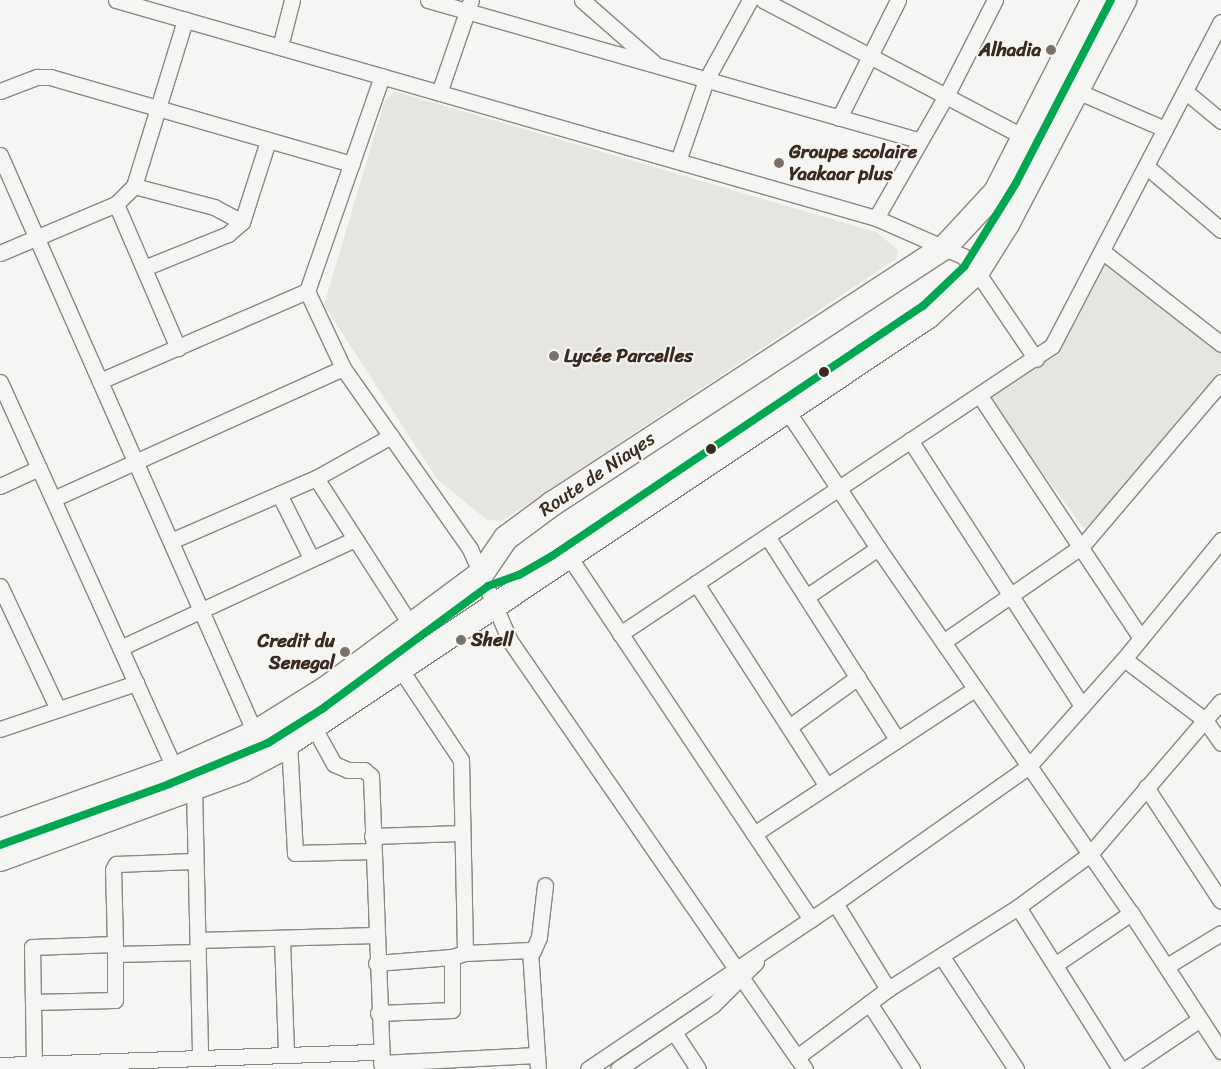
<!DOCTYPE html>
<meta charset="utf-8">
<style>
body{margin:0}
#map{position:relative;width:1221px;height:1069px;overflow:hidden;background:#f5f5f3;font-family:Sriracha,sans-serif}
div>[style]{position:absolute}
.built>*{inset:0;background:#e7e5e2}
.green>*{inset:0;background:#e6e6e1;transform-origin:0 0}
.roads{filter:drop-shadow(1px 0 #8a8683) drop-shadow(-1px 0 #8a8683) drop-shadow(0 1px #8a8683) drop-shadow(0 -1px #8a8683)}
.street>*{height:15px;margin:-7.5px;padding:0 7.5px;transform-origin:7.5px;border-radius:7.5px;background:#f5f5f3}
.primary>*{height:24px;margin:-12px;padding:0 12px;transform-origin:12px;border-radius:12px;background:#f5f5f3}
.bus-1>*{height:8px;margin:-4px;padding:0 4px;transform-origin:4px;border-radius:4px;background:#00a651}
.dots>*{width:14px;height:14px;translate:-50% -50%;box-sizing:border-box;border:2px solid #f6f6f2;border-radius:50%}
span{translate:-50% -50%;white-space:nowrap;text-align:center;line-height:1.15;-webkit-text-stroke:4px #f6f6f2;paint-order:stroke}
.poi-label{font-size:19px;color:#3b2a1e;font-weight:700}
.right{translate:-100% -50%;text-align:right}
.left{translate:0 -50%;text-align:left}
.street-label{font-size:19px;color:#3b2a1e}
</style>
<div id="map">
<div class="built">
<div style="clip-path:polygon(394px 91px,876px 232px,898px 250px,896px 259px,502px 521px,487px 520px,437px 479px,324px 305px,385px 100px)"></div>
<div style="clip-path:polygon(1103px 261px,1111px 261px,1221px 353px,1221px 370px,1089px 528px,1083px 527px,990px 402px,991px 394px,1059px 350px)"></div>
</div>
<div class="green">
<div style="left:395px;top:106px;width:117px;height:170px;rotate:17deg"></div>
<div style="clip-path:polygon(663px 268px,669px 277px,676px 272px,703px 312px,695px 318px,698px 323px,669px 344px,664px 337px,627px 362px,599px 322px,635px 298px,630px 290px)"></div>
</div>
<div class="roads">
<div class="street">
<div style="left:116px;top:0;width:791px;rotate:16.01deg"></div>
<div style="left:876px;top:218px;width:95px;rotate:23.6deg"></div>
<div style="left:963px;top:256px;width:21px;rotate:49deg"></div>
<div style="left:977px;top:272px;width:105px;rotate:55.9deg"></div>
<div style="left:428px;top:0;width:510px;rotate:15.95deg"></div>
<div style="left:582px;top:0;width:96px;rotate:41.2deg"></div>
<div style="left:763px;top:0;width:295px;rotate:27.7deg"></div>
<div style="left:280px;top:47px;width:49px;rotate:-75.7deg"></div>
<div style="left:382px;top:76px;width:228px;rotate:109.2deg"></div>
<div style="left:307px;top:291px;width:85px;rotate:64.9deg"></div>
<div style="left:343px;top:368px;width:221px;rotate:54.9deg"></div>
<div style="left:470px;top:549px;width:100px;rotate:66.5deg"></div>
<div style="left:510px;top:641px;width:397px;rotate:55.4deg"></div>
<div style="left:0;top:91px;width:40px;rotate:-21deg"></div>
<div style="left:37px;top:77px;width:13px"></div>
<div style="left:50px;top:77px;width:314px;rotate:16.1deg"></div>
<div style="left:1077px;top:91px;width:96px;rotate:23.4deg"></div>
<div style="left:1185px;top:91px;width:47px;rotate:39.8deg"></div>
<div style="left:439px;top:93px;width:98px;rotate:-71deg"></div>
<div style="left:839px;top:118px;width:132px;rotate:-63.4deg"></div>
<div style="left:0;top:155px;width:632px;rotate:66.19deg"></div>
<div style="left:678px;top:161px;width:86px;rotate:-70.9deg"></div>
<div style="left:706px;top:80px;width:91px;rotate:-61.2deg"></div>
<div style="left:1146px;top:166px;width:99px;rotate:40.5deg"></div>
<div style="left:134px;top:186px;width:83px;rotate:14.7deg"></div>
<div style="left:214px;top:207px;width:32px;rotate:28deg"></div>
<div style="left:116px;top:204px;width:157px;rotate:66.7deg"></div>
<div style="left:876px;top:218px;width:141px;rotate:-60.2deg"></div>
<div style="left:946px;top:96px;width:108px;rotate:-63deg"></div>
<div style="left:1102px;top:251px;width:151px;rotate:38deg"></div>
<div style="left:0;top:253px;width:126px;rotate:-22.9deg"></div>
<div style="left:116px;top:204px;width:25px;rotate:-45deg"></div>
<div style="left:134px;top:186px;width:174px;rotate:-72.9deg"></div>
<div style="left:144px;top:268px;width:91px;rotate:-22deg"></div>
<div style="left:228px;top:234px;width:18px;rotate:-41deg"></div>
<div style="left:242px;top:222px;width:85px;rotate:-72.2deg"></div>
<div style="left:100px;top:381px;width:226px;rotate:-23.5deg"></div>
<div style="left:0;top:382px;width:425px;rotate:65.7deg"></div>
<div style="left:980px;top:396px;width:289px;rotate:56.4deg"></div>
<div style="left:786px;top:409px;width:167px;rotate:56.5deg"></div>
<div style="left:878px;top:548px;width:444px;rotate:55.3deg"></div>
<div style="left:1131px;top:913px;width:165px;rotate:56.9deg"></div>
<div style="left:910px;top:440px;width:317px;rotate:57.1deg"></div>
<div style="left:316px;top:478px;width:177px;rotate:57.2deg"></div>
<div style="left:0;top:486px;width:43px;rotate:-24.8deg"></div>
<div style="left:279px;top:494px;width:72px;rotate:63.4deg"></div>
<div style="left:53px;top:499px;width:318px;rotate:-24.3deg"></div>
<div style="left:767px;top:536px;width:241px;rotate:57.4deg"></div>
<div style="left:171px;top:541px;width:158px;rotate:-23.5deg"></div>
<div style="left:316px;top:478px;width:86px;rotate:-29.2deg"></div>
<div style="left:568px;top:555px;width:438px;rotate:56.3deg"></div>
<div style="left:696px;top:583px;width:240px;rotate:57.2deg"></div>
<div style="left:0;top:586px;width:136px;rotate:64.8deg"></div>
<div style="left:806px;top:597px;width:87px;rotate:-34.2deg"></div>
<div style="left:620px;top:634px;width:519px;rotate:-33.69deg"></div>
<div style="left:1052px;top:346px;width:365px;rotate:-62.5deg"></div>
<div style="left:943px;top:642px;width:169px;rotate:-34.6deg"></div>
<div style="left:1082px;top:546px;width:215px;rotate:-49.7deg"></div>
<div style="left:120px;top:648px;width:259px;rotate:-24.9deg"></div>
<div style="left:1124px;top:659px;width:101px;rotate:37deg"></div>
<div style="left:1205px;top:720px;width:28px;rotate:55deg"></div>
<div style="left:399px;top:667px;width:112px;rotate:56.3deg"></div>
<div style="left:461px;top:760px;width:193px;rotate:88.8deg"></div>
<div style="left:313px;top:726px;width:43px;rotate:61.1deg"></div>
<div style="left:334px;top:764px;width:15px;rotate:23deg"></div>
<div style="left:348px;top:770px;width:16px"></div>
<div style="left:364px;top:770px;width:9px;rotate:41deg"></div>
<div style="left:371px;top:776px;width:293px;rotate:87.8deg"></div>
<div style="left:789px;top:727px;width:85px;rotate:-35.9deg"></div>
<div style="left:0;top:729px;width:144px;rotate:-18.7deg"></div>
<div style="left:289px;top:742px;width:111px;rotate:86.9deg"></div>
<div style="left:295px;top:853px;width:78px;rotate:-1.5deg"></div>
<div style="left:194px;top:787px;width:271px;rotate:88.7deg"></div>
<div style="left:1146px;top:787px;width:136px;rotate:56.7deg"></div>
<div style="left:754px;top:834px;width:264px;rotate:-33.3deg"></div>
<div style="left:372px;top:836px;width:89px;rotate:-1.9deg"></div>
<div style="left:835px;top:903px;width:101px;rotate:58.4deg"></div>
<div style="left:1018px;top:907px;width:191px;rotate:57.8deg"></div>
<div style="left:282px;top:938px;width:117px;rotate:88deg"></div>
<div style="left:198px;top:940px;width:177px;rotate:-1.6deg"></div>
<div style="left:115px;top:944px;width:74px;rotate:-91.5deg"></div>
<div style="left:113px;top:870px;width:7px;rotate:-63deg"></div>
<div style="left:116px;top:864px;width:77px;rotate:-2.2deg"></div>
<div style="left:533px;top:951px;width:15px;rotate:-67deg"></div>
<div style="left:539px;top:937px;width:52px;rotate:-83.4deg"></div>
<div style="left:116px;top:954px;width:82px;rotate:-1.4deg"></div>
<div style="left:942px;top:957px;width:134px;rotate:56.5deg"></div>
<div style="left:376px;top:963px;width:76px;rotate:-4.5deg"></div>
<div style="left:1056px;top:964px;width:91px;rotate:-34.2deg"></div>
<div style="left:1167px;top:966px;width:63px;rotate:-31.4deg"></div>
<div style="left:741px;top:977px;width:112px;rotate:55.2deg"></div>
<div style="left:33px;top:1002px;width:82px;rotate:-1.4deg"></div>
<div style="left:115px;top:1000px;width:56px;rotate:-90deg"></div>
<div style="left:115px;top:944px;width:83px;rotate:177.9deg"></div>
<div style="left:32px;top:947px;width:55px;rotate:89deg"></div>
<div style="left:33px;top:1002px;width:62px;rotate:89.1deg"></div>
<div style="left:869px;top:1003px;width:79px;rotate:56.9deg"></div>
<div style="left:378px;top:1013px;width:74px;rotate:-2.3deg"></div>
<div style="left:452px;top:1010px;width:53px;rotate:-90deg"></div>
<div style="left:452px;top:957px;width:14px;rotate:-17deg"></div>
<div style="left:465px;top:953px;width:65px;rotate:-2.6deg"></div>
<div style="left:530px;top:950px;width:105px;rotate:86.2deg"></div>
<div style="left:674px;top:1032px;width:44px;rotate:57deg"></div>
<div style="left:797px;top:1057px;width:114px;rotate:-36.8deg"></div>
<div style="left:888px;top:989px;width:154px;rotate:-32.2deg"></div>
<div style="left:1018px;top:907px;width:89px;rotate:-36.4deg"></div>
<div style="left:1090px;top:854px;width:201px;rotate:-49.4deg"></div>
<div style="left:381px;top:1063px;width:156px;rotate:-2.9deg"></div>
<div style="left:537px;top:1055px;width:14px;rotate:86deg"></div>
<div style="left:0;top:1065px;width:379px;rotate:-2deg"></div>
<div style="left:588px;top:1069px;width:298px;rotate:-33.9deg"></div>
<div style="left:835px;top:903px;width:236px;rotate:-35.2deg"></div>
<div style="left:1028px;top:767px;width:144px;rotate:-48.4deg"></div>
<div style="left:1124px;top:659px;width:154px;rotate:-50.8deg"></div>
<div style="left:618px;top:1069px;width:115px;rotate:-34deg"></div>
<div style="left:713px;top:1005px;width:61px;rotate:-45deg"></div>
<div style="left:1126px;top:1069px;width:89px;rotate:-34deg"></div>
</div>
<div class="primary">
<div style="left:0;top:831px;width:186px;rotate:-19.5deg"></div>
<div style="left:175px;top:769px;width:88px;rotate:-24.2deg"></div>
<div style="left:255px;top:733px;width:85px;rotate:-32deg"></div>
<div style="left:327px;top:688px;width:193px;rotate:-36.6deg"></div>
<div style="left:482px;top:573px;width:42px;rotate:-55.6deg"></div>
<div style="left:506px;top:538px;width:57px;rotate:-36.5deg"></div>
<div style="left:552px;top:504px;width:470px;rotate:-33.2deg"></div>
<div style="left:945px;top:247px;width:75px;rotate:-47.2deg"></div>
<div style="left:996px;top:192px;width:216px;rotate:-63deg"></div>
<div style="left:0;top:859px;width:258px;rotate:-20.2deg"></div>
<div style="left:242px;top:770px;width:40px;rotate:-28deg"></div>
<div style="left:277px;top:751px;width:782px;rotate:-33.73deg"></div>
<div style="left:927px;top:317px;width:67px;rotate:-42deg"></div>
<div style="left:977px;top:272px;width:57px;rotate:-58deg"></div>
<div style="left:1007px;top:224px;width:253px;rotate:-62.4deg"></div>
</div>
</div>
<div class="bus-1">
<div style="left:0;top:845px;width:180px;rotate:-19.8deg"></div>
<div style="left:169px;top:784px;width:107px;rotate:-22.5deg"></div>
<div style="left:268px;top:743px;width:64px;rotate:-32.2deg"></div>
<div style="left:322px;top:709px;width:207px;rotate:-36.5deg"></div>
<div style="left:488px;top:586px;width:33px;rotate:-20deg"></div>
<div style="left:519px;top:575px;width:38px;rotate:-30deg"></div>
<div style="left:552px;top:556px;width:447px;rotate:-34deg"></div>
<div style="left:923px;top:306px;width:57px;rotate:-43.6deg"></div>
<div style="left:964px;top:267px;width:99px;rotate:-58.2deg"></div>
<div style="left:1016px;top:183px;width:206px;rotate:-62.6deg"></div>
</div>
<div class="dots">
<div style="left:1051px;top:50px;background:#7c7169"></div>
<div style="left:779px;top:163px;background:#7c7169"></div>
<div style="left:554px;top:356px;background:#7c7169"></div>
<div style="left:824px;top:372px;background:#3b2a1e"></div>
<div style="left:711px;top:449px;background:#3b2a1e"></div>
<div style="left:461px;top:640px;background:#7c7169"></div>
<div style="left:345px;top:652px;background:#7c7169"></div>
</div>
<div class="poi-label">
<span class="right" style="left:1041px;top:50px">Alhadia</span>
<span class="left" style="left:789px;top:163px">Groupe scolaire<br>Yaakaar plus</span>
<span class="left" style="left:564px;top:356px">Lycée Parcelles</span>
<span class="left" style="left:471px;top:640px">Shell</span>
<span class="right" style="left:335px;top:652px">Credit du<br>Senegal</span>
</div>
<div class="street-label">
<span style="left:597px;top:474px;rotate:-34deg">Route de Niayes</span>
</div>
</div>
